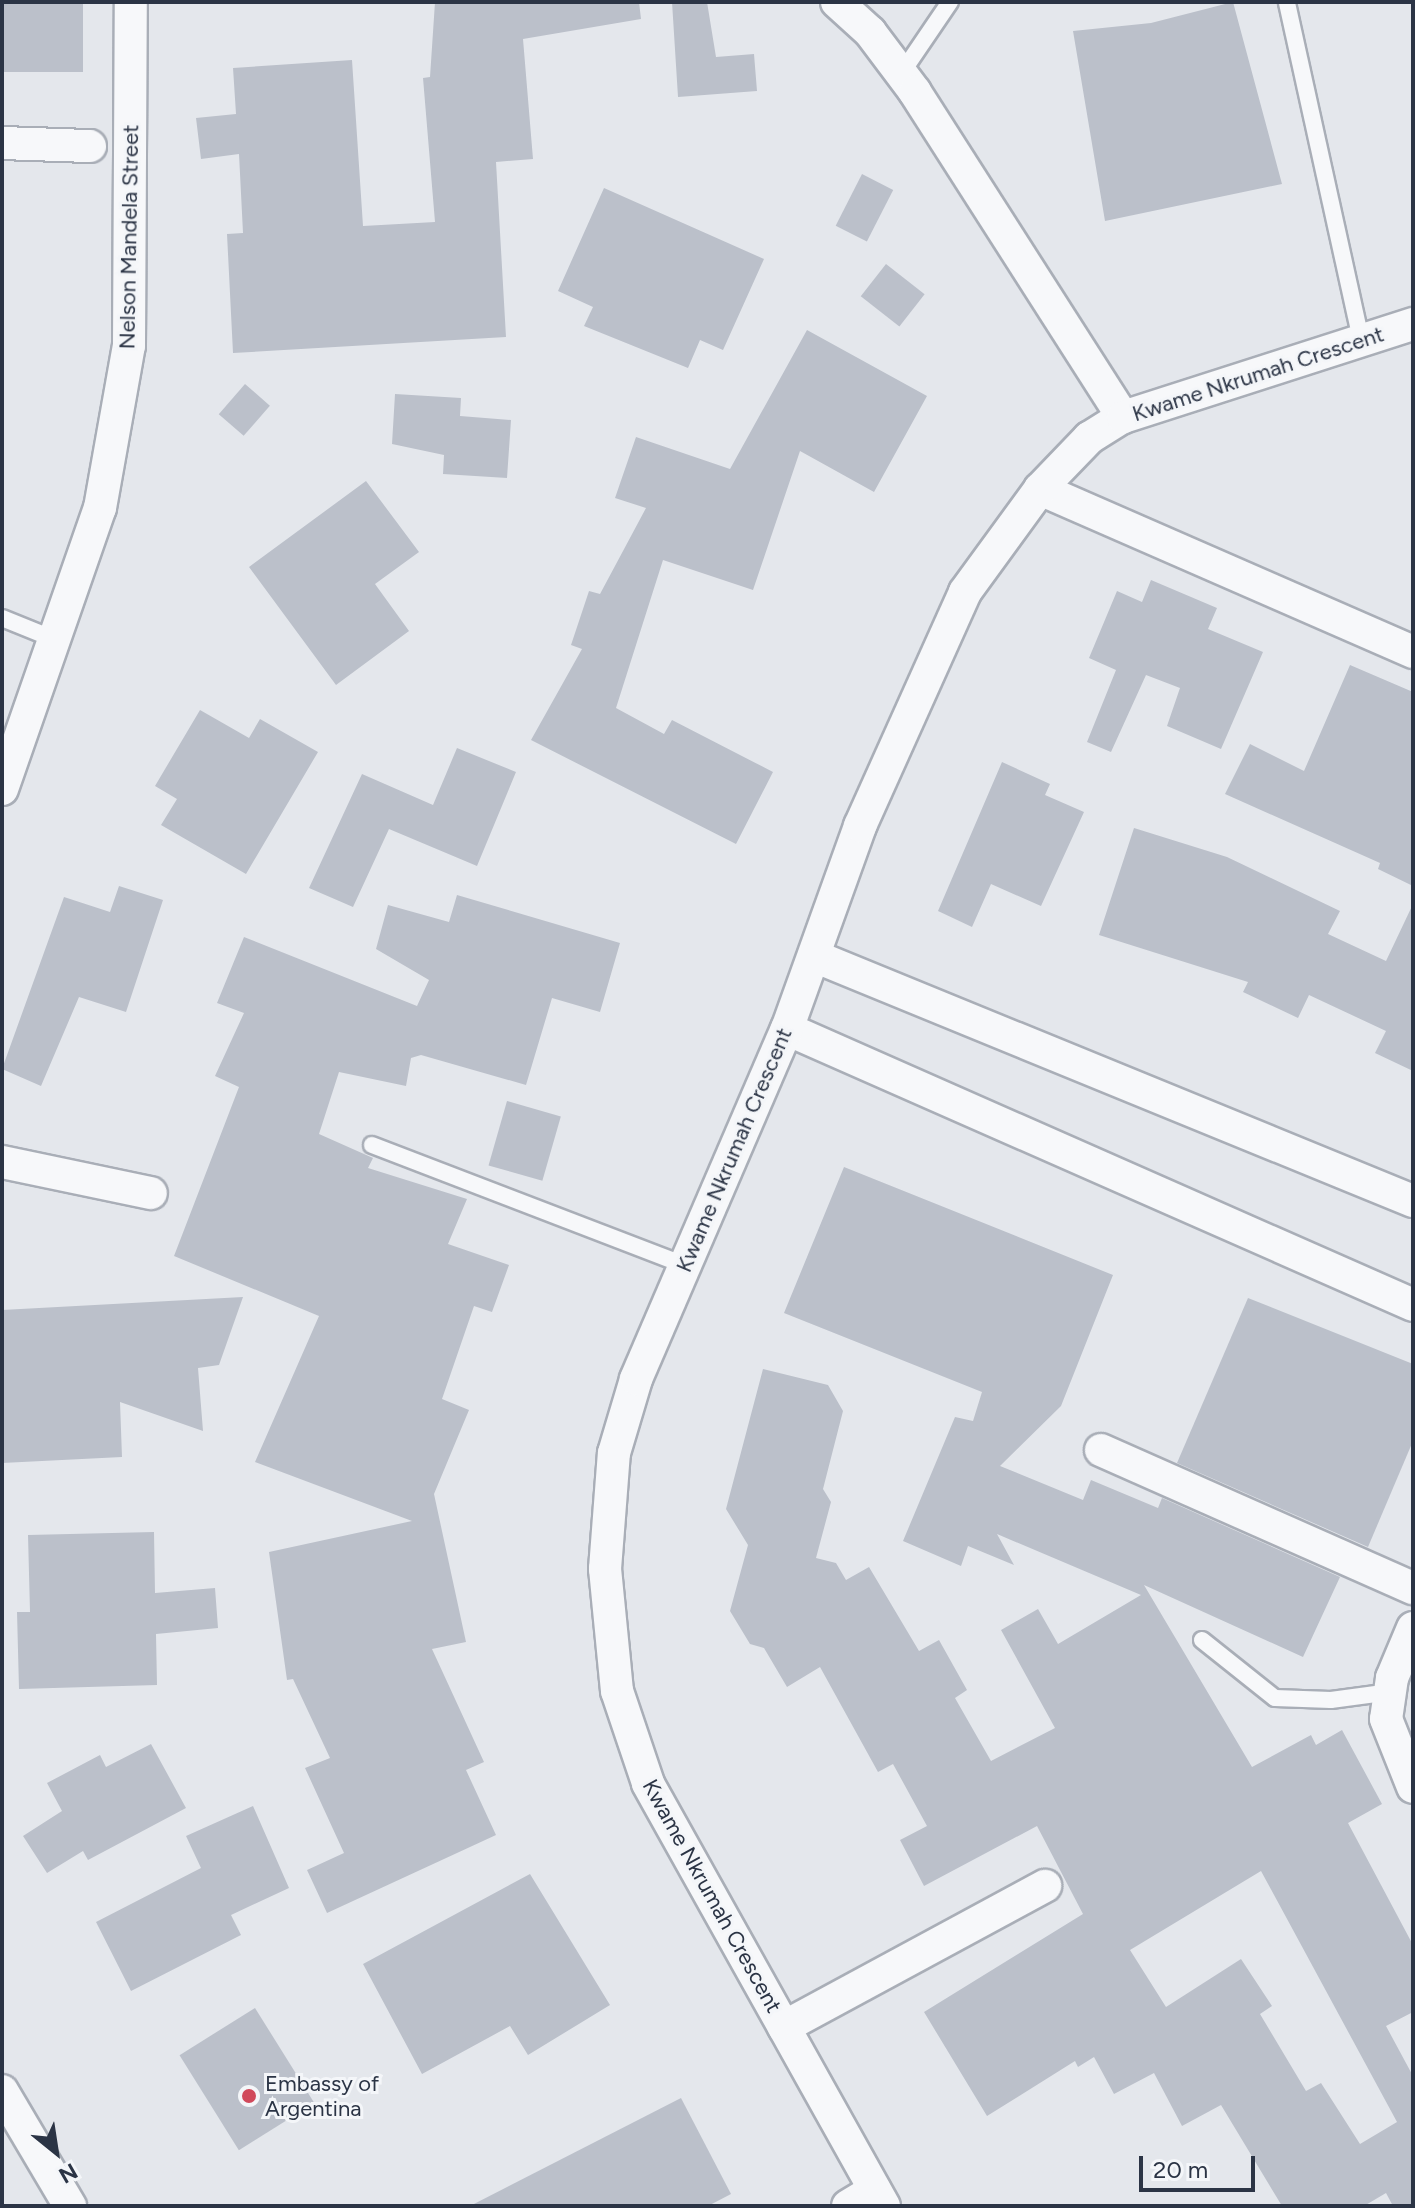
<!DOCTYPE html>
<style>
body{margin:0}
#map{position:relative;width:1415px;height:2208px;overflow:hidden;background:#e4e7ec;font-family:Figtree,sans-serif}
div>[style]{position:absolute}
.building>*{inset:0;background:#bbc0ca;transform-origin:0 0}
.roads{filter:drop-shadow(2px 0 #a9aeb7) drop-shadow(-2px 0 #a9aeb7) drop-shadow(0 2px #a9aeb7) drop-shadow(0 -2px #a9aeb7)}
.lane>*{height:16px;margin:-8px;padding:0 8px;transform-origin:8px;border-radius:8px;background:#f7f8fa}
.street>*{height:32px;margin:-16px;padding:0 16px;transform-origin:16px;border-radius:16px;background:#f7f8fa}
.dots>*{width:22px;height:22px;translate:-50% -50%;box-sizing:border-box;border:4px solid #f4f6f9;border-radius:50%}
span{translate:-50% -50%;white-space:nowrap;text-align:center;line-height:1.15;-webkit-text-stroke:6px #f4f6f9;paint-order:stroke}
.street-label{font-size:22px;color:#2b3445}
.poi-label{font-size:22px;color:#2b3445}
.left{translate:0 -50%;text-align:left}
.frame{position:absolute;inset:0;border:4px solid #2b3445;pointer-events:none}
.north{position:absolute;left:16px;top:2112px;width:80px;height:80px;-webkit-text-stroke:6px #f4f6f9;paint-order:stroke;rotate:150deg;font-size:22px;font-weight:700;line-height:32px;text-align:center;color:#2b3445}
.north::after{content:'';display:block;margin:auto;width:28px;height:36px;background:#2b3445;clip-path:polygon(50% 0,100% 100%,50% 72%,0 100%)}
.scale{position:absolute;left:1139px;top:2156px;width:116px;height:36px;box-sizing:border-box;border:4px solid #2b3445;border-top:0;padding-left:10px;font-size:24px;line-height:28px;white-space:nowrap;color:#2b3445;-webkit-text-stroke:6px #f4f6f9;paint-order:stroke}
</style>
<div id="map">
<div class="building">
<div style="left:2px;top:2px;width:81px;height:70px"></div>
<div style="clip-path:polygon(435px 2px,639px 2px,641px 19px,523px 39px,533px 159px,496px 162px,506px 337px,233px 353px,227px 234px,243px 233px,239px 154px,201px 159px,196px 118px,236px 114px,233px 68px,352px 60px,363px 226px,435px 222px,423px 78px,430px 77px)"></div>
<div style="clip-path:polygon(672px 2px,707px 2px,716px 57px,754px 54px,757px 91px,678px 97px)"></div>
<div style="clip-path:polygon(1233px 2px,1282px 184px,1105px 221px,1073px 31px,1151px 23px)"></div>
<div style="left:862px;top:174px;width:35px;height:58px;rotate:27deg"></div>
<div style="clip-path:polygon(604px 188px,764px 259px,723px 350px,700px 340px,688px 368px,584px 326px,593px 307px,558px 291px)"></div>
<div style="left:886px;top:264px;width:49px;height:41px;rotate:38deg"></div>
<div style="clip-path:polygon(807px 330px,927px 396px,874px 492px,800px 451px,753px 590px,663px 560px,616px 708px,664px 734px,672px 720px,773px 772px,736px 844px,531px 740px,582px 649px,571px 645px,589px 591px,600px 594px,646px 508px,615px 498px,636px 437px,730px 469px)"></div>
<div style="left:245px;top:384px;width:33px;height:40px;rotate:41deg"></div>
<div style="clip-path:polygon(395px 394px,461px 398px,460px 416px,511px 420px,507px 478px,443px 474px,444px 455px,392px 444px)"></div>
<div style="clip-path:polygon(366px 481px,419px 552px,375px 584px,409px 631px,336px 685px,249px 567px)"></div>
<div style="clip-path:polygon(1151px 580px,1217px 608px,1208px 629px,1263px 652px,1221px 749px,1167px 726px,1180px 688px,1146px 675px,1111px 752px,1087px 742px,1116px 670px,1089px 658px,1117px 591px,1142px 602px)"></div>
<div style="clip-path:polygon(1350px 665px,1413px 692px,1413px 886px,1378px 869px,1380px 863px,1225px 794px,1250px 744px,1304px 771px)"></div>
<div style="clip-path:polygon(200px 710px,249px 738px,260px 719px,318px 752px,246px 874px,161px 825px,177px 799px,155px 786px)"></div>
<div style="clip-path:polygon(457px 748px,516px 772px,477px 866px,389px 829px,353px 907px,309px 888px,362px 774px,433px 805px)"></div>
<div style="clip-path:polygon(1002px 762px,1050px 784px,1045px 795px,1084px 812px,1041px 906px,991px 884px,972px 927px,938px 911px)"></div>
<div style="clip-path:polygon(1134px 828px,1227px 857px,1340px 911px,1328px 934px,1386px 961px,1413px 904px,1413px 1071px,1375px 1053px,1386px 1031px,1309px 995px,1298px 1018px,1243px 992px,1248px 982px,1099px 935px)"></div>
<div style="clip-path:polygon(119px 886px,163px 900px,126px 1012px,79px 997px,41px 1086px,2px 1069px,64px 897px,110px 912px)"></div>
<div style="clip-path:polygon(457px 895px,620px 943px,600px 1012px,552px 998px,526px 1085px,421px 1055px,411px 1058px,406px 1086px,339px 1072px,319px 1134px,373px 1158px,368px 1168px,467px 1199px,448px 1244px,509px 1265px,492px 1312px,474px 1306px,442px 1399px,469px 1410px,434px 1494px,466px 1642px,432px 1649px,484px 1762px,466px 1770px,496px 1835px,327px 1913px,307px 1870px,344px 1853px,305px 1768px,330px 1758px,293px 1679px,287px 1680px,269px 1552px,412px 1521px,255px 1462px,319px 1316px,174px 1256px,239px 1087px,215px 1076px,244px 1013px,217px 1003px,244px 937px,417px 1006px,429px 980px,376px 949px,388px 905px,449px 922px)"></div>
<div style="left:507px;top:1101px;width:56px;height:67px;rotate:16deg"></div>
<div style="clip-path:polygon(evenodd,844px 1167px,1113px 1275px,1061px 1406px,1000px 1466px,1083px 1500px,1091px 1480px,1158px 1508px,1162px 1498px,1340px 1577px,1303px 1657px,1144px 1585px,1252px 1767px,1311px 1735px,1316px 1745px,1342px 1730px,1382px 1804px,1348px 1823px,1413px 1945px,1413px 2012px,1386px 2026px,1413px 2076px,1413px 2206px,1393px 2206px,1386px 2193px,1364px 2206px,1282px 2206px,1221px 2105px,1182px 2126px,1154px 2073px,1114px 2094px,1094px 2057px,1078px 2067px,1075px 2061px,987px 2116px,924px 2012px,1083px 1914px,1037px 1826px,924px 1886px,900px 1840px,927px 1826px,893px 1764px,878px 1772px,820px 1667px,787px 1687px,764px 1648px,750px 1644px,730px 1611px,748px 1545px,726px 1509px,763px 1369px,828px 1385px,843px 1411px,823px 1489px,831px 1502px,816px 1558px,836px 1563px,846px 1580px,869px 1567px,919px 1651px,939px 1640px,967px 1690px,955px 1698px,991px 1761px,1055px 1728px,1001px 1630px,1038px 1609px,1058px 1644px,1141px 1595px,997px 1534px,1014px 1565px,968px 1546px,961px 1566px,903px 1541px,955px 1417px,973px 1421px,982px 1392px,784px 1313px,844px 1167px,1261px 1871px,1397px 2122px,1360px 2144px,1321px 2083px,1306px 2091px,1260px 2014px,1272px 2006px,1241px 1959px,1166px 2007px,1130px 1950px,1261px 1871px)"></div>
<div style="clip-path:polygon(243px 1297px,219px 1365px,198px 1368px,203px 1431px,120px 1402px,122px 1457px,2px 1463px,2px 1310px)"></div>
<div style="clip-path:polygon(1248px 1298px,1413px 1364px,1413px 1441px,1368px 1547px,1177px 1463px)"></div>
<div style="clip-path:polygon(154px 1532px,155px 1593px,215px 1588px,218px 1628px,156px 1634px,157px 1685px,19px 1689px,17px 1612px,30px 1612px,28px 1535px)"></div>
<div style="clip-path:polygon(151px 1744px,186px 1808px,88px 1860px,83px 1851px,47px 1873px,23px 1836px,62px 1811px,47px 1783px,100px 1755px,106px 1767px)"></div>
<div style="clip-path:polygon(253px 1806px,289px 1888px,231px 1915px,241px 1935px,131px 1991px,96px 1922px,201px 1868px,186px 1836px)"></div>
<div style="clip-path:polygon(530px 1874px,610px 2005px,528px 2055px,510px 2026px,422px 2074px,363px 1964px)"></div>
<div style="left:255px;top:2008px;width:112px;height:89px;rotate:58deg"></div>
<div style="clip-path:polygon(681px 2098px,731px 2194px,708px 2206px,470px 2206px)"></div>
</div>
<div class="roads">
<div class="lane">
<div style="left:1287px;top:3px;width:344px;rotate:77.6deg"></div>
<div style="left:901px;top:74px;width:87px;rotate:-55.8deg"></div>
<div style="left:2px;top:618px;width:56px;rotate:22deg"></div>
<div style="left:372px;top:1145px;width:335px;rotate:21deg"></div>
<div style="left:1202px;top:1640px;width:93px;rotate:38.5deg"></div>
<div style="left:1275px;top:1698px;width:56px;rotate:2deg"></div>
<div style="left:1331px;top:1700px;width:60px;rotate:-7.7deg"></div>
</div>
<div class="street">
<div style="left:837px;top:2px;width:45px;rotate:42.3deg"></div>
<div style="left:870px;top:32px;width:75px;rotate:53.1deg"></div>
<div style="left:915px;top:92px;width:386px;rotate:57.4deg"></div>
<div style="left:2px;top:143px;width:88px;rotate:2deg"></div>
<div style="left:1040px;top:489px;width:407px;rotate:23.6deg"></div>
<div style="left:2px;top:789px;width:298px;rotate:-70.8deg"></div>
<div style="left:100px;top:508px;width:165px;rotate:-79.9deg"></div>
<div style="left:129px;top:346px;width:344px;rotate:-89.7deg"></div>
<div style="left:814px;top:956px;width:647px;rotate:22.25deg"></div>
<div style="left:787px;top:1029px;width:684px;rotate:23.79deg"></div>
<div style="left:2px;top:1162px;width:152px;rotate:11.8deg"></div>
<div style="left:1101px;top:1450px;width:341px;rotate:23.9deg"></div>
<div style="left:1413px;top:1628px;width:54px;rotate:112.8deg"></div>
<div style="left:1392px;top:1678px;width:41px;rotate:98.3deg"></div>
<div style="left:1386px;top:1719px;width:73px;rotate:68.3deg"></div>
<div style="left:784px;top:2027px;width:297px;rotate:-28.4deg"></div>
<div style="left:2px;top:2091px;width:134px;rotate:59.4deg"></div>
<div style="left:848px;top:2206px;width:31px;rotate:-31deg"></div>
<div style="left:884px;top:2206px;width:484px;rotate:-119.2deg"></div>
<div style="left:648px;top:1783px;width:97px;rotate:-108.6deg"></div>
<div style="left:617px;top:1691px;width:123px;rotate:-95.6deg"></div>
<div style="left:605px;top:1569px;width:116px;rotate:-85.6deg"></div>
<div style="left:614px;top:1453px;width:77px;rotate:-73.4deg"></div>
<div style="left:636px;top:1379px;width:381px;rotate:-66.7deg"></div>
<div style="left:787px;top:1029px;width:216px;rotate:-70.2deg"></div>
<div style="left:860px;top:826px;width:256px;rotate:-65.8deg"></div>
<div style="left:965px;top:592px;width:127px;rotate:-53.9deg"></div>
<div style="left:1040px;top:489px;width:71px;rotate:-46.1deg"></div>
<div style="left:1089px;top:438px;width:40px;rotate:-32deg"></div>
<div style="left:1123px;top:417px;width:305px;rotate:-17.8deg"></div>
</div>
</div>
<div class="dots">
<div style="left:249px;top:2096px;background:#d1495b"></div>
</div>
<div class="street-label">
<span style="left:129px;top:237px;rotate:-89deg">Nelson Mandela Street</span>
<span style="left:1258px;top:374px;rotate:-18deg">Kwame Nkrumah Crescent</span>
<span style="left:734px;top:1150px;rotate:-67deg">Kwame Nkrumah Crescent</span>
<span style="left:712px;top:1896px;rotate:61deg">Kwame Nkrumah Crescent</span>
</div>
<div class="poi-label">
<span class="left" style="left:265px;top:2096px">Embassy of<br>Argentina</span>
</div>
<div class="frame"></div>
<div class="north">N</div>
<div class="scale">20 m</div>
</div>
